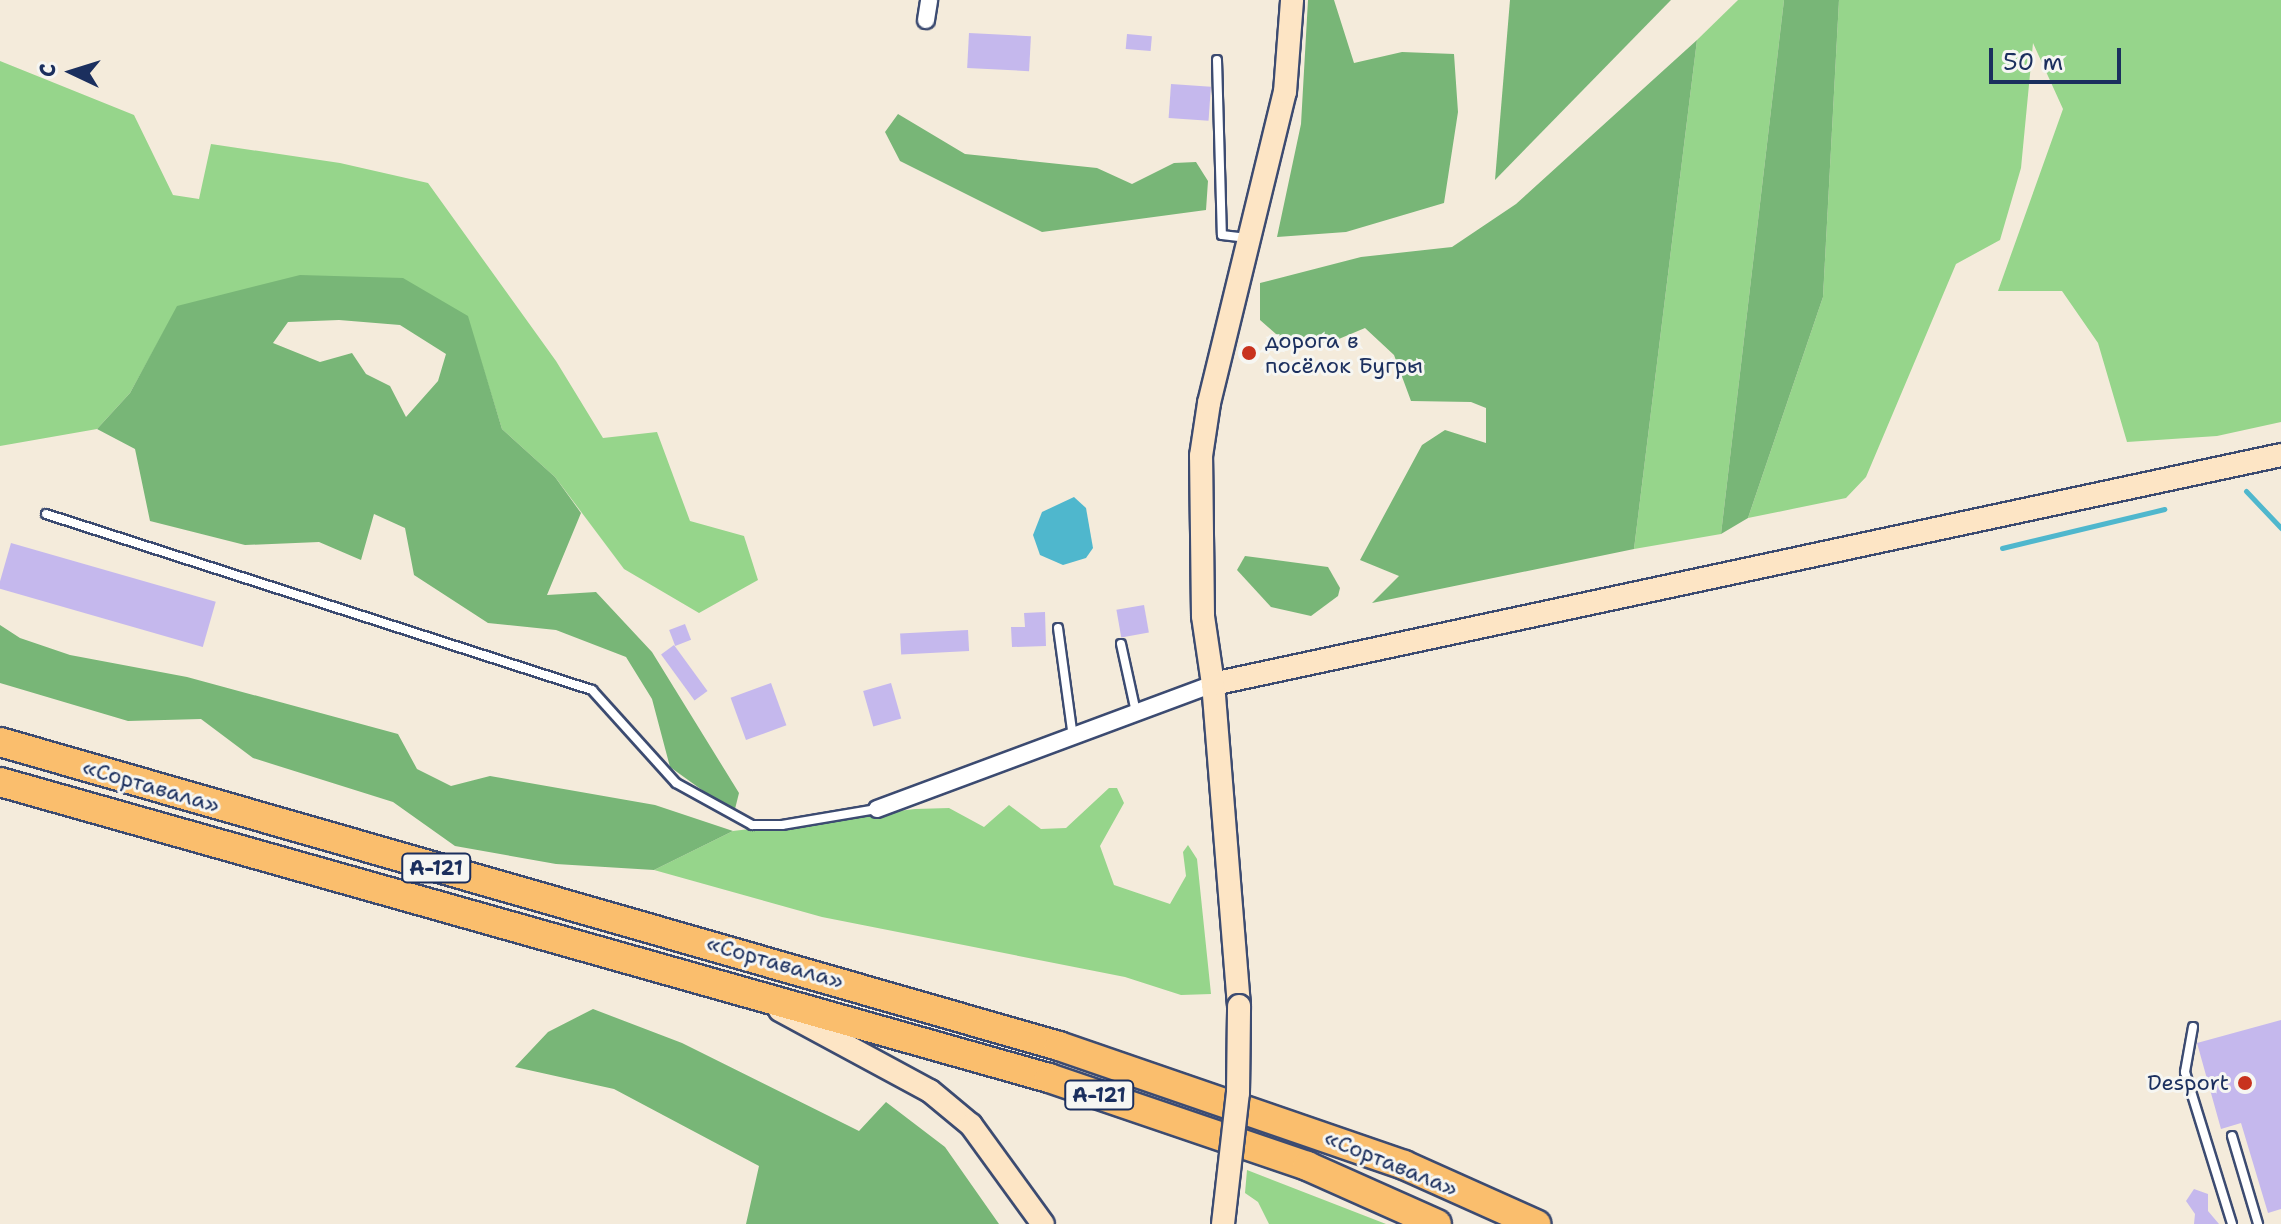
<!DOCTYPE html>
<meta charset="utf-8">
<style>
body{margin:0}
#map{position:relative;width:2281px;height:1224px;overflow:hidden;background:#f4ebdb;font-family:"Shantell Sans",sans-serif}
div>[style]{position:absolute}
.green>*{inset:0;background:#96d58b}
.forest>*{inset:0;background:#78b677}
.water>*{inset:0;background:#4fb7cd}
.stream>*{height:5px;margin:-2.5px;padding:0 2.5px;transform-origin:2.5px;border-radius:2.5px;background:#4fb7cd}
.building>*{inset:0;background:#c5b8ed;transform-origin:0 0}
.roads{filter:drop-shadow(2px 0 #3c4b71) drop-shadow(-2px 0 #3c4b71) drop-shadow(0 2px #3c4b71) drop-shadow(0 -2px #3c4b71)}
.lane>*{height:8px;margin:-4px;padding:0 4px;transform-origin:4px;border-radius:4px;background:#fff}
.street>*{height:16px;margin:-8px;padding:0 8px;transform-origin:8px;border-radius:8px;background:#fff}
.secondary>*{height:22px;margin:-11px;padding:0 11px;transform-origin:11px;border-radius:11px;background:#fde5c5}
.highway>*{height:28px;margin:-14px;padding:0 14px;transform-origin:14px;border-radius:14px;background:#fabe6d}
.bridges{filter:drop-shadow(2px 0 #3c4b71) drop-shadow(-2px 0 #3c4b71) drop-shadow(0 2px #3c4b71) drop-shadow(0 -2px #3c4b71)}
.secondary-bridge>*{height:22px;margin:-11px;padding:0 11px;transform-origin:11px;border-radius:11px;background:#fde5c5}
.dots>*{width:22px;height:22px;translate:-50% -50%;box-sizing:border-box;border:4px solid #f6f6f2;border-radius:50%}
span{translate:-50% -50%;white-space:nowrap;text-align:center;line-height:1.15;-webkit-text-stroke:6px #f6f6f2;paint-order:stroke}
.shield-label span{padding:2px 6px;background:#f6f6f2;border:2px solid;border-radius:6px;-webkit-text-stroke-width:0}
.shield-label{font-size:20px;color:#1b2f5e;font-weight:700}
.poi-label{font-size:22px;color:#1b2f5e}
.left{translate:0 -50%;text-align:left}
.right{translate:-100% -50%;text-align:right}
.street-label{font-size:22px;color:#1b2f5e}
.north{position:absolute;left:32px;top:32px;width:80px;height:80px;-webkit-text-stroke:6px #f6f6f2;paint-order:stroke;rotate:274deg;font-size:22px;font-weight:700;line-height:32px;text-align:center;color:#1b2f5e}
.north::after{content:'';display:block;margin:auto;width:28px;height:36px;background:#1b2f5e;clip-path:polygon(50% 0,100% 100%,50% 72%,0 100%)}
.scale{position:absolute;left:1989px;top:48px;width:132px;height:36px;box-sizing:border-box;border:4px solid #1b2f5e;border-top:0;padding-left:10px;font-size:24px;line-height:28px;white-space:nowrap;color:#1b2f5e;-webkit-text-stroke:6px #f6f6f2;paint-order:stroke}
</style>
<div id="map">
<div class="green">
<div style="clip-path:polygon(1738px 0,1784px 0,1721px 534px,1634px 549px,1697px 40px)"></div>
<div style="clip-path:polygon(1839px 0,2281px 0,2281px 422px,2217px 436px,2127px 442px,2098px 343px,2062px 291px,1998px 291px,2063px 109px,2033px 43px,2021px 168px,2000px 240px,1956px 264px,1866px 477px,1846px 498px,1748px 518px,1823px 297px)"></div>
<div style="clip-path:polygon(0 61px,134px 115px,173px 195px,199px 199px,211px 144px,340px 163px,428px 183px,556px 361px,603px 438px,657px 432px,690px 521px,744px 536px,758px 580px,699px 613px,624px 569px,555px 477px,502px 429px,467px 316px,178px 306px,130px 393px,97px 429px,0 446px)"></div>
<div style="clip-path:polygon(1109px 788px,1117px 788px,1124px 803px,1100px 846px,1114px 885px,1170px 904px,1186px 876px,1183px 852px,1188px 845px,1197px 859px,1211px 994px,1181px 995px,1125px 977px,822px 917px,654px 870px,733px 831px,915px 809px,949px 808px,984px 827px,1009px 805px,1041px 829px,1066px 828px)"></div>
<div style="clip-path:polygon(1247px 1170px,1386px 1224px,1269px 1224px,1258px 1202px,1245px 1193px)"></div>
</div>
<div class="forest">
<div style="clip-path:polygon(1308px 0,1334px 0,1354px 63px,1402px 52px,1454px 54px,1458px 112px,1444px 203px,1346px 232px,1277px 237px,1301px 124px)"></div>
<div style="clip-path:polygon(1510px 0,1671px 0,1495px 180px)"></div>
<div style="clip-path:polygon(1784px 0,1839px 0,1823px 297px,1748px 518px,1721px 534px)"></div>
<div style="clip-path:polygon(1697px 40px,1634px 549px,1372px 603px,1399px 576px,1360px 560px,1422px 445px,1445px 430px,1486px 443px,1486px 408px,1471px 402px,1411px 401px,1394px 355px,1365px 328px,1334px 341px,1303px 345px,1276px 334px,1260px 320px,1260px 283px,1361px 257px,1452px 247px,1516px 204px)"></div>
<div style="clip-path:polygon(898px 114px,965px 154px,1097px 168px,1132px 184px,1174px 163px,1196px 162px,1208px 181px,1206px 210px,1042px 232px,900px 161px,885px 132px)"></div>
<div style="clip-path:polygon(evenodd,300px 275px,403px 278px,468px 316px,502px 429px,555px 477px,581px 513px,547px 595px,596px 592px,652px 652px,739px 793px,734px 813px,670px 767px,652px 699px,626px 657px,556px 630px,488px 623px,414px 575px,405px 528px,374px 514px,361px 560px,319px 542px,245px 545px,150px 521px,135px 449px,97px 429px,130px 393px,177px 306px,300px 275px,339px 320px,400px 325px,446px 354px,438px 381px,406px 417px,390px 386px,366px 374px,352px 353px,320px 362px,273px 343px,288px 322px,339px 320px)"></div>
<div style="clip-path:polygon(1245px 556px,1328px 567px,1340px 588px,1338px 596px,1311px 616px,1271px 607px,1237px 570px)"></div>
<div style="clip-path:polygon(0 625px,20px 638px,70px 655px,187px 677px,398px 734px,417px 769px,451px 786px,490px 776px,655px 805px,733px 831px,654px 870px,556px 864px,455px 846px,393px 802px,253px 758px,201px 719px,128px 721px,0 683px)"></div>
<div style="clip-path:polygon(593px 1009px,682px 1043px,859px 1131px,886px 1102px,945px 1147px,999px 1224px,746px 1224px,759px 1166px,614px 1089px,515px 1067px,548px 1032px)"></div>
</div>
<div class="water">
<div style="clip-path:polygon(1074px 497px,1086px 508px,1093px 548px,1086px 558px,1063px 565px,1040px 555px,1033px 535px,1042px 512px)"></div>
</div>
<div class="stream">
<div style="left:2246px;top:491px;width:51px;rotate:46.6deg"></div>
<div style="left:2002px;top:548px;width:167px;rotate:-13.5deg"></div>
</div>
<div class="building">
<div style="left:969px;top:33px;width:62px;height:35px;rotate:3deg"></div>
<div style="left:1127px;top:34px;width:25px;height:15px;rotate:5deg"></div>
<div style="left:1171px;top:84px;width:40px;height:34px;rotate:4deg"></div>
<div style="left:11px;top:543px;width:213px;height:47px;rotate:16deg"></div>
<div style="left:1144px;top:605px;width:28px;height:28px;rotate:80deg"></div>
<div style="clip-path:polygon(1045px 612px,1046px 646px,1012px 647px,1011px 627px,1025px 627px,1024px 613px)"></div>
<div style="left:685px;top:624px;width:17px;height:17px;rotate:69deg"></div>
<div style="left:968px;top:630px;width:21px;height:68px;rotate:87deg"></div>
<div style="left:674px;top:645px;width:57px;height:16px;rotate:54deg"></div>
<div style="left:771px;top:683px;width:45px;height:43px;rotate:70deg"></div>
<div style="left:891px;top:683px;width:37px;height:29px;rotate:74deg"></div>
<div style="clip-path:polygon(2281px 1020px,2281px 1209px,2268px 1213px,2241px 1123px,2221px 1129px,2197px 1043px)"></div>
<div style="clip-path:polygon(2194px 1189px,2208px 1194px,2208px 1211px,2219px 1224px,2194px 1224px,2195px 1214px,2186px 1201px)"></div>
</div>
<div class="roads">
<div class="lane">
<div style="left:1217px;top:60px;width:175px;rotate:88.4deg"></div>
<div style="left:1222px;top:235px;width:23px;rotate:7deg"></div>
<div style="left:46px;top:514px;width:574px;rotate:17.87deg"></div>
<div style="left:592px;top:690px;width:125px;rotate:47.9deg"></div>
<div style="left:676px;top:783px;width:87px;rotate:28.9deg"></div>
<div style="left:752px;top:825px;width:30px"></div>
<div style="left:782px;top:825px;width:96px;rotate:-9.6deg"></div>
<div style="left:1058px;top:628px;width:111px;rotate:82.2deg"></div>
<div style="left:1121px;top:644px;width:70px;rotate:77.6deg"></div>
<div style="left:2193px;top:1027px;width:46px;rotate:100.1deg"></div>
<div style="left:2185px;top:1072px;width:159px;rotate:72.8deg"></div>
<div style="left:2232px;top:1136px;width:92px;rotate:73.5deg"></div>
</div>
<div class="street">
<div style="left:926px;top:20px;width:20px;rotate:-81deg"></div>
<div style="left:877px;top:809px;width:358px;rotate:-20.4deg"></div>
</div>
<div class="secondary">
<div style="left:1213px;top:684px;width:1092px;rotate:-12.1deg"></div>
<div style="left:1239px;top:1006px;width:323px;rotate:-94.6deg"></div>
<div style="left:1213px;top:684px;width:69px;rotate:-98.4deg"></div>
<div style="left:1203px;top:616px;width:160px;rotate:-90.7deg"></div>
<div style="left:1201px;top:456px;width:54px;rotate:-81.4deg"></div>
<div style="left:1209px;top:403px;width:320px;rotate:-76.3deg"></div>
<div style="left:1285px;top:92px;width:92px;rotate:-85.6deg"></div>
<div style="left:780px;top:1010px;width:170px;rotate:28.4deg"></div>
<div style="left:930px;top:1091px;width:53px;rotate:39.7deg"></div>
<div style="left:971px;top:1125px;width:122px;rotate:54deg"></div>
</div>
<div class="highway">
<div style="left:0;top:742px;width:1102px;rotate:16.02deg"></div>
<div style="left:1059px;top:1046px;width:365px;rotate:19deg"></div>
<div style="left:1404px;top:1165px;width:145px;rotate:24.1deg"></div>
<div style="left:0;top:782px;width:1090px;rotate:15.76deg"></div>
<div style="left:1049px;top:1078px;width:273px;rotate:18.8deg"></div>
<div style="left:1307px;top:1166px;width:142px;rotate:24deg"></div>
</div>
</div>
<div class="bridges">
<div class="secondary-bridge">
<div style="left:1223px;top:1224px;width:132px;rotate:-83.5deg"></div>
<div style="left:1238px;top:1093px;width:87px;rotate:-89.3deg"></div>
</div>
</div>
<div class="dots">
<div style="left:1249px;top:353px;background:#c8321e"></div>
<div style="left:2245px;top:1083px;background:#c8321e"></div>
</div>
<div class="shield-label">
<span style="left:436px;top:868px">А-121</span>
<span style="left:1099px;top:1095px">А-121</span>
</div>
<div class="poi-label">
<span class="left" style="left:1265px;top:353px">дорога в<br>посёлок Бугры</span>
<span class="right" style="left:2229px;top:1083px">Desport</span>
</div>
<div class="street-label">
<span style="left:151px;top:786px;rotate:16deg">«Сортавала»</span>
<span style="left:775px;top:962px;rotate:16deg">«Сортавала»</span>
<span style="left:1391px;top:1163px;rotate:22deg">«Сортавала»</span>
</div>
<div class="north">С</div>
<div class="scale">50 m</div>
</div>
